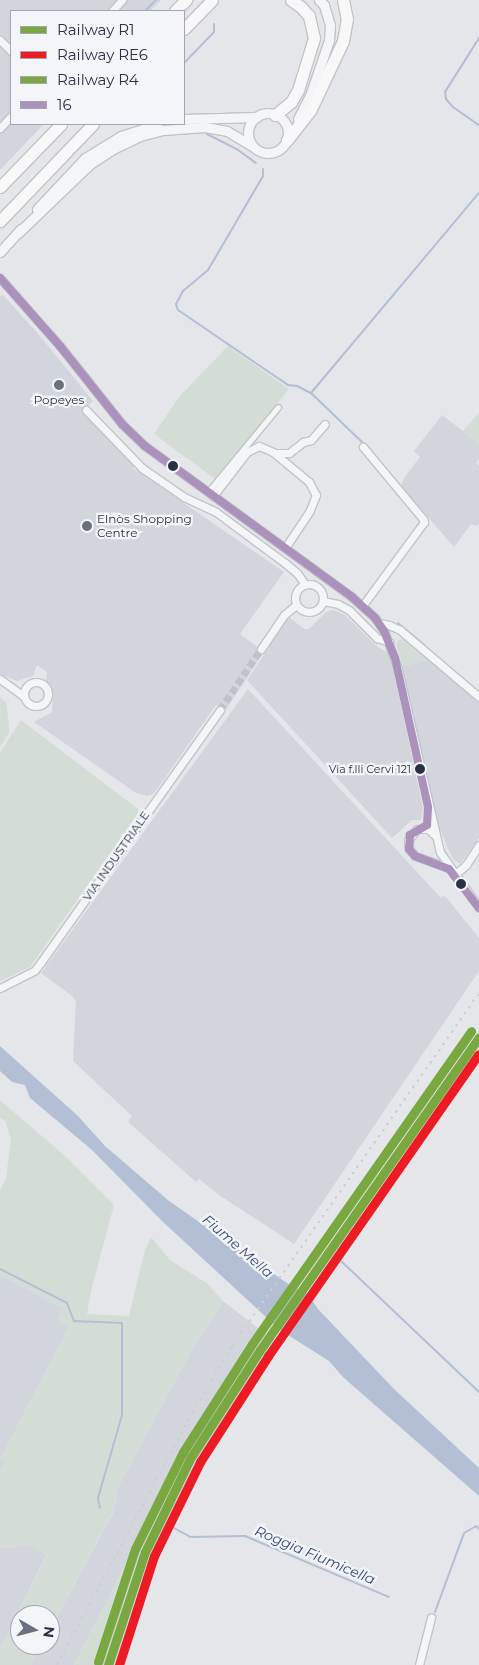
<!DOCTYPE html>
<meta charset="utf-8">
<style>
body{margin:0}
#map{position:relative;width:479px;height:1665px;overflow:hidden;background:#e5e6ea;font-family:Montserrat,sans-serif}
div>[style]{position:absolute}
.built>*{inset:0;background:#d3d5dd}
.green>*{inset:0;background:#d4ddd5}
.water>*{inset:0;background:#b3bfd5}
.stream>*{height:2px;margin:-1px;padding:0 1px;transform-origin:1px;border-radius:1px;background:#b3bfd5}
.minor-tunnel>*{height:7px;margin-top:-3.5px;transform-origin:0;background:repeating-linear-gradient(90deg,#c0c2c9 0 7px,transparent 0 10.5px)}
.roads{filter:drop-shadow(1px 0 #c3c4c8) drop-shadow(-1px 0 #c3c4c8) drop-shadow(0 1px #c3c4c8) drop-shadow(0 -1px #c3c4c8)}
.pedestrian>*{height:5px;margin:-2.5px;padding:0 2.5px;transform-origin:2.5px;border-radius:2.5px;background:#f4f5f7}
.minor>*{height:7px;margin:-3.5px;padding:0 3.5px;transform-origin:3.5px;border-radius:3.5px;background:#f4f5f7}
.minor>.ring{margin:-3.5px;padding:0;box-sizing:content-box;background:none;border:7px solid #f4f5f7;border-radius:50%}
.tertiary>*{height:9px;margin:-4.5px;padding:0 4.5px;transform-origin:4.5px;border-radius:4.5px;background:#f4f5f7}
.tertiary>.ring{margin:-4.5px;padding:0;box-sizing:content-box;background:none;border:9px solid #f4f5f7;border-radius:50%}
.trunk>*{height:11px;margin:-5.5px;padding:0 5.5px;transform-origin:5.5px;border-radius:5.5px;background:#f8f8f8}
.rail>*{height:2px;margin-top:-1px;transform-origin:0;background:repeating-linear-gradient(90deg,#cdced2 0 2.5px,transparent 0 7.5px)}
.bus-1>*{height:8px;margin:-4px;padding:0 4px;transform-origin:4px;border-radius:4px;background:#aa92bd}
.rail-1>*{height:9px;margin:-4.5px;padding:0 4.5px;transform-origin:4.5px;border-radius:4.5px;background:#79a840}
.rail-2>*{height:9px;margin:-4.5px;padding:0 4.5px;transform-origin:4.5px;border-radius:4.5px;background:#ed1c24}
.rail-3>*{height:9px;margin:-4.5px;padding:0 4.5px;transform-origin:4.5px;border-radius:4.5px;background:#79a840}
.dots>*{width:14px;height:14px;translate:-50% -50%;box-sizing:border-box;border:2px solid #f3f5f9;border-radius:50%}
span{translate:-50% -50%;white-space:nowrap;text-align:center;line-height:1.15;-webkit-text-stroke:4.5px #f3f5f9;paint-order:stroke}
.bus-label{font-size:11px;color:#2a3045}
.right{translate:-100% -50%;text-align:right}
.poi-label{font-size:12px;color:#2a3045}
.left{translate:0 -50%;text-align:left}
.street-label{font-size:12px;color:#2a3045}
.water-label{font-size:14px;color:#32497a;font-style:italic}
.legend{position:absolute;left:10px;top:10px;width:175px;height:115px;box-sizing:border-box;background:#f3f5f9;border:1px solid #a3a6b1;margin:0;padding:6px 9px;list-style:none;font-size:15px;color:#2a3045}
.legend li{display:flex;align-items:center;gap:10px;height:25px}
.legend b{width:25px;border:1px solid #a3a6b1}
.north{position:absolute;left:10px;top:1605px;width:50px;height:50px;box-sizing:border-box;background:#f3f5f9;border:1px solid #a3a6b1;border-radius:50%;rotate:98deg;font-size:14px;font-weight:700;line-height:20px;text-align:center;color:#2a3045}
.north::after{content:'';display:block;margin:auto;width:18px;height:22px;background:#6b707f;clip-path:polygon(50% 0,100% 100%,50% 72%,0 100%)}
</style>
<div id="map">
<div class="built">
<div style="clip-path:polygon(0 0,161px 0,150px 11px,11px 11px,11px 124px,44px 124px,0 170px)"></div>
<div style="clip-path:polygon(3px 295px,40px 336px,93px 401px,88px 406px,139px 459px,133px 468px,284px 572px,240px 634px,264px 652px,225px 711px,216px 705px,160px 785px,153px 794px,147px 796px,136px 793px,34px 722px,52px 712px,53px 695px,46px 680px,47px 672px,37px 665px,33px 676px,17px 681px,0 674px,0 296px)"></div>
<div style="clip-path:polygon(442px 415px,479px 443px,479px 459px,476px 463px,479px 466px,479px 523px,477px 526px,471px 524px,454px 547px,401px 486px,404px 478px,420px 457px,414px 451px)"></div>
<div style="clip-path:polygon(333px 610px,345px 615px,379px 648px,389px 653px,393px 667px,423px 808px,421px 820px,412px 820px,392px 838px,247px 680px,289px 617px,304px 629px,309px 629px,326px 612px)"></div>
<div style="clip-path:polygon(429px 659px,479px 700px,479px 838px,460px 864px,453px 859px,448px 849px,437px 821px,403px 667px)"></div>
<div style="clip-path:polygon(248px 689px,440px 897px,445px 896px,479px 938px,479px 971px,294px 1244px,219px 1195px,199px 1179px,196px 1182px,128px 1122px,132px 1116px,73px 1061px,76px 1002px,72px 996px,41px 973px)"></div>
<div style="clip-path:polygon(0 1275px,63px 1308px,69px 1327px,1px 1458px,6px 1461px,0 1472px)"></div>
<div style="clip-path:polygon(223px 1301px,274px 1340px,209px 1444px,163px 1530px,139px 1588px,115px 1665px,100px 1665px,115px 1611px,141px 1539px,138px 1541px,74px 1665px,31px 1665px,41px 1645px,50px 1645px,50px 1629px,114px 1511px,118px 1487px,190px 1353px)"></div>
<div style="clip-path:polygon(28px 1544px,47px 1554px,0 1649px,0 1546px,8px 1548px)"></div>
</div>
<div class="green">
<div style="clip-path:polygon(228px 346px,289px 389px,215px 479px,154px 434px,179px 397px)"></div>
<div style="clip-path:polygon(479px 413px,479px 443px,463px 431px)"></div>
<div style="clip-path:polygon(402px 639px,405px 640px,429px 659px,403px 667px,396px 645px,398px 640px)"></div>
<div style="clip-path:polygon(0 697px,6px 702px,9px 724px,9px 733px,0 747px)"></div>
<div style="clip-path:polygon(21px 720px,138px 809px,138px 814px,30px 967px,0 981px,0 753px)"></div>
<div style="clip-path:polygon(0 1100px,65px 1156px,114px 1205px,91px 1291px,87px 1314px,129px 1316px,144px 1253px,151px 1237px,170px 1260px,208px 1284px,223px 1301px,190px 1353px,118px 1487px,114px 1510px,50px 1629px,50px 1615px,20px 1615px,20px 1645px,41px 1645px,31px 1665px,0 1665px,0 1649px,47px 1555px,28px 1545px,8px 1548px,0 1546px,0 1472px,6px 1461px,1px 1458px,69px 1327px,57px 1320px,63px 1308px,0 1275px,0 1190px,6px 1178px,11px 1139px,5px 1121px,0 1118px)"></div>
<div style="clip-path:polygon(141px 1539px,115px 1611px,100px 1665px,74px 1665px,138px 1541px)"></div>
</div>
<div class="water">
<div style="clip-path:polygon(0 1046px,78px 1116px,105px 1146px,169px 1201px,287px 1283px,308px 1294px,318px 1309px,394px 1389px,479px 1468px,479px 1496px,344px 1378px,329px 1361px,280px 1330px,162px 1221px,92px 1150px,30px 1098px,25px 1085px,12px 1082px,0 1071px)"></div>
</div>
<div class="stream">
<div style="left:145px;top:11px;width:16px;rotate:-45deg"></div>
<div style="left:479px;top:38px;width:64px;rotate:122.2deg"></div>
<div style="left:445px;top:92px;width:7px;rotate:82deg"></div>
<div style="left:446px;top:99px;width:11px;rotate:49deg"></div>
<div style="left:453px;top:107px;width:32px;rotate:35deg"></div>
<div style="left:184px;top:63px;width:43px;rotate:-45.9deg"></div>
<div style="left:214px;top:32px;width:8px;rotate:-90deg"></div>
<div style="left:207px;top:134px;width:35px;rotate:27deg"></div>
<div style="left:238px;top:150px;width:22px;rotate:36deg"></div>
<div style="left:263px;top:169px;width:7px;rotate:90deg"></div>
<div style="left:263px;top:176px;width:109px;rotate:120.3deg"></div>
<div style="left:208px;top:270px;width:33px;rotate:140deg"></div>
<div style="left:183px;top:291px;width:15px;rotate:118deg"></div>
<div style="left:176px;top:304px;width:6px;rotate:72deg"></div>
<div style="left:178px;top:310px;width:133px;rotate:34.3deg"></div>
<div style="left:288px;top:385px;width:9px;rotate:6deg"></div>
<div style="left:297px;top:386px;width:16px;rotate:27deg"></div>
<div style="left:311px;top:393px;width:74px;rotate:43.9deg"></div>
<div style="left:311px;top:393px;width:261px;rotate:-50deg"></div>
<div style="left:398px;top:623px;width:35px;rotate:40deg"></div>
<div style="left:340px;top:1260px;width:192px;rotate:43.5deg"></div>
<div style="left:0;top:1269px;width:75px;rotate:26.9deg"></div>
<div style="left:67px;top:1303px;width:19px;rotate:69deg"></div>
<div style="left:74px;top:1321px;width:48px;rotate:2.4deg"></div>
<div style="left:122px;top:1323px;width:92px;rotate:90deg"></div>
<div style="left:122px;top:1415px;width:86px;rotate:106.1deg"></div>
<div style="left:98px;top:1498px;width:10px;rotate:79deg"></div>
<div style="left:174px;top:1528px;width:18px;rotate:29deg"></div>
<div style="left:190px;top:1537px;width:55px;rotate:-1deg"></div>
<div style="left:245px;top:1536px;width:156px;rotate:23deg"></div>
<div style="left:435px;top:1612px;width:84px;rotate:-69.8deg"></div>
<div style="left:464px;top:1533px;width:14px;rotate:-30deg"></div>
<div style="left:476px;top:1526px;width:4px;rotate:45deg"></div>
</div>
<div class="minor-tunnel">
<div style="left:220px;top:710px;width:73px;rotate:-56.1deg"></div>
</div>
<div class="roads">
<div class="pedestrian">
<div style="left:208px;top:492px;width:110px;rotate:-50.5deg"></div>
</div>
<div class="minor">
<div style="left:112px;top:11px;width:15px;rotate:-48deg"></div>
<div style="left:0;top:40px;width:16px;rotate:45deg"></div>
<div style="left:0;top:128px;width:16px;rotate:-47deg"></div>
<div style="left:0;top:278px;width:91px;rotate:48.6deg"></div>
<div style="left:60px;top:346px;width:100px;rotate:51.5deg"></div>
<div style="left:122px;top:424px;width:32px;rotate:44deg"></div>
<div style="left:145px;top:446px;width:256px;rotate:36.1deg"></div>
<div style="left:352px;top:597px;width:31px;rotate:42deg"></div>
<div style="left:375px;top:618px;width:16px;rotate:55deg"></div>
<div style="left:384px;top:631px;width:40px;rotate:69.8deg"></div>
<div style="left:398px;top:669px;width:188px;rotate:77.1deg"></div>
<div style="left:440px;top:852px;width:68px;rotate:55.1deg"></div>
<div style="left:86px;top:410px;width:81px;rotate:46deg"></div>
<div style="left:142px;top:468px;width:51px;rotate:34.6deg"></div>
<div style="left:184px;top:497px;width:35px;rotate:25deg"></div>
<div style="left:216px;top:512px;width:86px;rotate:36.5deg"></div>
<div style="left:285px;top:563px;width:16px;rotate:40deg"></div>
<div style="left:297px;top:573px;width:14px;rotate:54deg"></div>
<div style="left:276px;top:453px;width:13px"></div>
<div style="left:289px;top:453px;width:18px;rotate:-38deg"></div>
<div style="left:303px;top:442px;width:8px;rotate:-14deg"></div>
<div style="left:311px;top:440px;width:21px;rotate:-49deg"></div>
<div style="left:213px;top:496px;width:56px;rotate:-52.3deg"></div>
<div style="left:247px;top:452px;width:13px;rotate:-27deg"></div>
<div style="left:259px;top:446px;width:15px;rotate:23deg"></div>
<div style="left:273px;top:452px;width:47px;rotate:39.8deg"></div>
<div style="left:309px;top:482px;width:15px;rotate:62deg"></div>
<div style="left:316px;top:495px;width:18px;rotate:112deg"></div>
<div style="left:309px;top:512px;width:43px;rotate:123.7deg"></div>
<div class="ring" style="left:295px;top:584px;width:21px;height:21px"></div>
<div style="left:323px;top:601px;width:15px;rotate:11deg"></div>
<div style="left:338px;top:604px;width:13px;rotate:29deg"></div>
<div style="left:349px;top:610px;width:40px;rotate:45deg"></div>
<div style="left:377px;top:638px;width:13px;rotate:18deg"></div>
<div style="left:363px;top:605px;width:103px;rotate:-53.7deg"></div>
<div style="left:424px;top:522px;width:3px;rotate:-108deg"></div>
<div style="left:423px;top:519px;width:94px;rotate:-129.8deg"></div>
<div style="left:379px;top:623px;width:10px;rotate:11deg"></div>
<div style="left:389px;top:625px;width:12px;rotate:24deg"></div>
<div style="left:400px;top:630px;width:104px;rotate:40.3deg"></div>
<div style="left:261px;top:649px;width:41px;rotate:-55.9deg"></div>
<div style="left:284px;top:615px;width:16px;rotate:-40deg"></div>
<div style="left:0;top:679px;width:29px;rotate:36deg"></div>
<div class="ring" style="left:24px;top:682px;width:17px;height:17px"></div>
<div style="left:436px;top:836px;width:11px;rotate:-139deg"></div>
<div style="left:428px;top:829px;width:11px;rotate:180deg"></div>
<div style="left:417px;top:829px;width:14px;rotate:129deg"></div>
<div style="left:408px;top:840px;width:9px;rotate:84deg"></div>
<div style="left:409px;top:849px;width:9px;rotate:49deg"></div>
<div style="left:415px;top:856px;width:34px;rotate:19deg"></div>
<div style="left:454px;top:875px;width:16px;rotate:-40deg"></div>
<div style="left:466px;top:865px;width:24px;rotate:-57deg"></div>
<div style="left:0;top:988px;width:39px;rotate:-27deg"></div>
<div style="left:35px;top:970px;width:10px;rotate:-53deg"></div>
<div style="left:41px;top:962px;width:309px;rotate:-54.6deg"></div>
<div style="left:419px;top:1665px;width:49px;rotate:-75.7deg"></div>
</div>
<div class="tertiary">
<div class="ring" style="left:248px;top:113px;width:31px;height:31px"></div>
<div style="left:184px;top:119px;width:73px;rotate:-1.6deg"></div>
<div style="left:298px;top:119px;width:29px;rotate:-63deg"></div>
<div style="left:311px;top:93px;width:56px;rotate:-71.2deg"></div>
<div style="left:329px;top:40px;width:15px;rotate:-86deg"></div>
<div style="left:330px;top:25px;width:21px;rotate:-107deg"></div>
<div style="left:324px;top:5px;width:7px;rotate:-135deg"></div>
<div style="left:37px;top:209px;width:70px;rotate:-46.7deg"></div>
<div style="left:85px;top:158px;width:42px;rotate:-31.4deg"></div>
<div style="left:121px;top:136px;width:38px;rotate:-18deg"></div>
<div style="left:18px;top:233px;width:100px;rotate:-43.8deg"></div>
<div style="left:90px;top:164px;width:27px;rotate:-33deg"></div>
<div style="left:113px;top:149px;width:30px;rotate:-26deg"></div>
<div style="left:140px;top:136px;width:24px;rotate:-15deg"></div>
<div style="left:163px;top:130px;width:42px;rotate:-4.1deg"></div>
<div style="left:205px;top:127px;width:22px;rotate:10deg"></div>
<div style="left:227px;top:131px;width:29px;rotate:31deg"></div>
<div style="left:0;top:252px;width:31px;rotate:-48deg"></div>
</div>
<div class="trunk">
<div style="left:175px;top:11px;width:16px;rotate:-45deg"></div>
<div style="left:184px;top:29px;width:40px;rotate:-46deg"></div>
<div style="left:275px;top:115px;width:21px;rotate:-39deg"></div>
<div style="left:291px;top:102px;width:14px;rotate:-60deg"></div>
<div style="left:298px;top:90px;width:54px;rotate:-72.9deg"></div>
<div style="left:314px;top:38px;width:23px;rotate:-103deg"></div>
<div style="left:309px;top:16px;width:12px;rotate:-132deg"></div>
<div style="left:301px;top:7px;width:12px;rotate:-145deg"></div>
<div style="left:287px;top:140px;width:39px;rotate:-52deg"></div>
<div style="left:311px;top:109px;width:75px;rotate:-64.8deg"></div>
<div style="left:343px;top:41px;width:22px;rotate:-80deg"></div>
<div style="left:347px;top:19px;width:19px;rotate:-102deg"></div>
<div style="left:0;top:187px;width:88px;rotate:-45.9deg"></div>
<div style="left:0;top:221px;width:134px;rotate:-46.2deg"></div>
</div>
</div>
<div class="rail">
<div style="left:57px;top:1665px;width:286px;rotate:-61.8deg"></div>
<div style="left:192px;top:1413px;width:78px;rotate:-59.2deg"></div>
<div style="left:232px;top:1346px;width:431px;rotate:-55deg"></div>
</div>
<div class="bus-1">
<div style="left:0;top:278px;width:91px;rotate:48.6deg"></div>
<div style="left:60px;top:346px;width:100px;rotate:51.5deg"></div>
<div style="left:122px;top:424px;width:32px;rotate:44deg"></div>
<div style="left:145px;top:446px;width:256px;rotate:36.1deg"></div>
<div style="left:352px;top:597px;width:31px;rotate:42deg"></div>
<div style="left:375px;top:618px;width:16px;rotate:55deg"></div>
<div style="left:384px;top:631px;width:29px;rotate:68deg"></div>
<div style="left:395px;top:658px;width:153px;rotate:77.5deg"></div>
<div style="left:428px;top:807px;width:18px;rotate:93deg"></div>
<div style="left:427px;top:825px;width:20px;rotate:150deg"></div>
<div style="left:410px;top:835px;width:14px;rotate:94deg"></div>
<div style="left:409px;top:849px;width:9px;rotate:49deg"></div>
<div style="left:415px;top:856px;width:36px;rotate:21deg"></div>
<div style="left:449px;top:869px;width:49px;rotate:52.4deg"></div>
</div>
<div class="rail-1">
<div style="left:108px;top:1665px;width:119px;rotate:-71.9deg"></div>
<div style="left:145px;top:1552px;width:106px;rotate:-64.2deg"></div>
<div style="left:191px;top:1457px;width:127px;rotate:-57.2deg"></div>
<div style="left:260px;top:1350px;width:382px;rotate:-55deg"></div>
</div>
<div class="rail-2">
<div style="left:119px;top:1665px;width:114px;rotate:-72.2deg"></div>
<div style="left:154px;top:1556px;width:105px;rotate:-63.9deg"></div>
<div style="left:200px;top:1462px;width:126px;rotate:-57.3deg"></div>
<div style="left:268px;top:1356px;width:368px;rotate:-55.1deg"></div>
</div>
<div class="rail-3">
<div style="left:98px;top:1662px;width:119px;rotate:-71.9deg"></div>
<div style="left:135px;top:1549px;width:108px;rotate:-63.7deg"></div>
<div style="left:183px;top:1452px;width:128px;rotate:-57.4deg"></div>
<div style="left:252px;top:1344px;width:382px;rotate:-55deg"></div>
</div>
<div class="dots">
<div style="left:59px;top:385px;background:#6b707f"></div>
<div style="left:173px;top:466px;background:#2a3045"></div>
<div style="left:87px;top:526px;background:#6b707f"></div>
<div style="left:420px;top:769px;background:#2a3045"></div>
<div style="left:461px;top:884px;background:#2a3045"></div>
</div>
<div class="bus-label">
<span class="right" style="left:411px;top:769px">Via f.lli Cervi 121</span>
</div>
<div class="poi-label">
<span style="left:59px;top:400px">Popeyes</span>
<span class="left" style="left:97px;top:526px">Elnòs Shopping<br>Centre</span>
</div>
<div class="street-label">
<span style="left:116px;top:856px;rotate:-55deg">VIA INDUSTRIALE</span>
</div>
<div class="water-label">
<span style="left:238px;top:1246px;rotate:41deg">Fiume Mella</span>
<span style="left:315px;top:1555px;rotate:23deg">Roggia Fiumicella</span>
</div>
<ul class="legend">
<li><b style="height:6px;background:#79a840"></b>Railway R1</li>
<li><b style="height:6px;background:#ed1c24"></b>Railway RE6</li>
<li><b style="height:6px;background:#79a840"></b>Railway R4</li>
<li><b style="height:6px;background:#aa92bd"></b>16</li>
</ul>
<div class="north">N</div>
</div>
